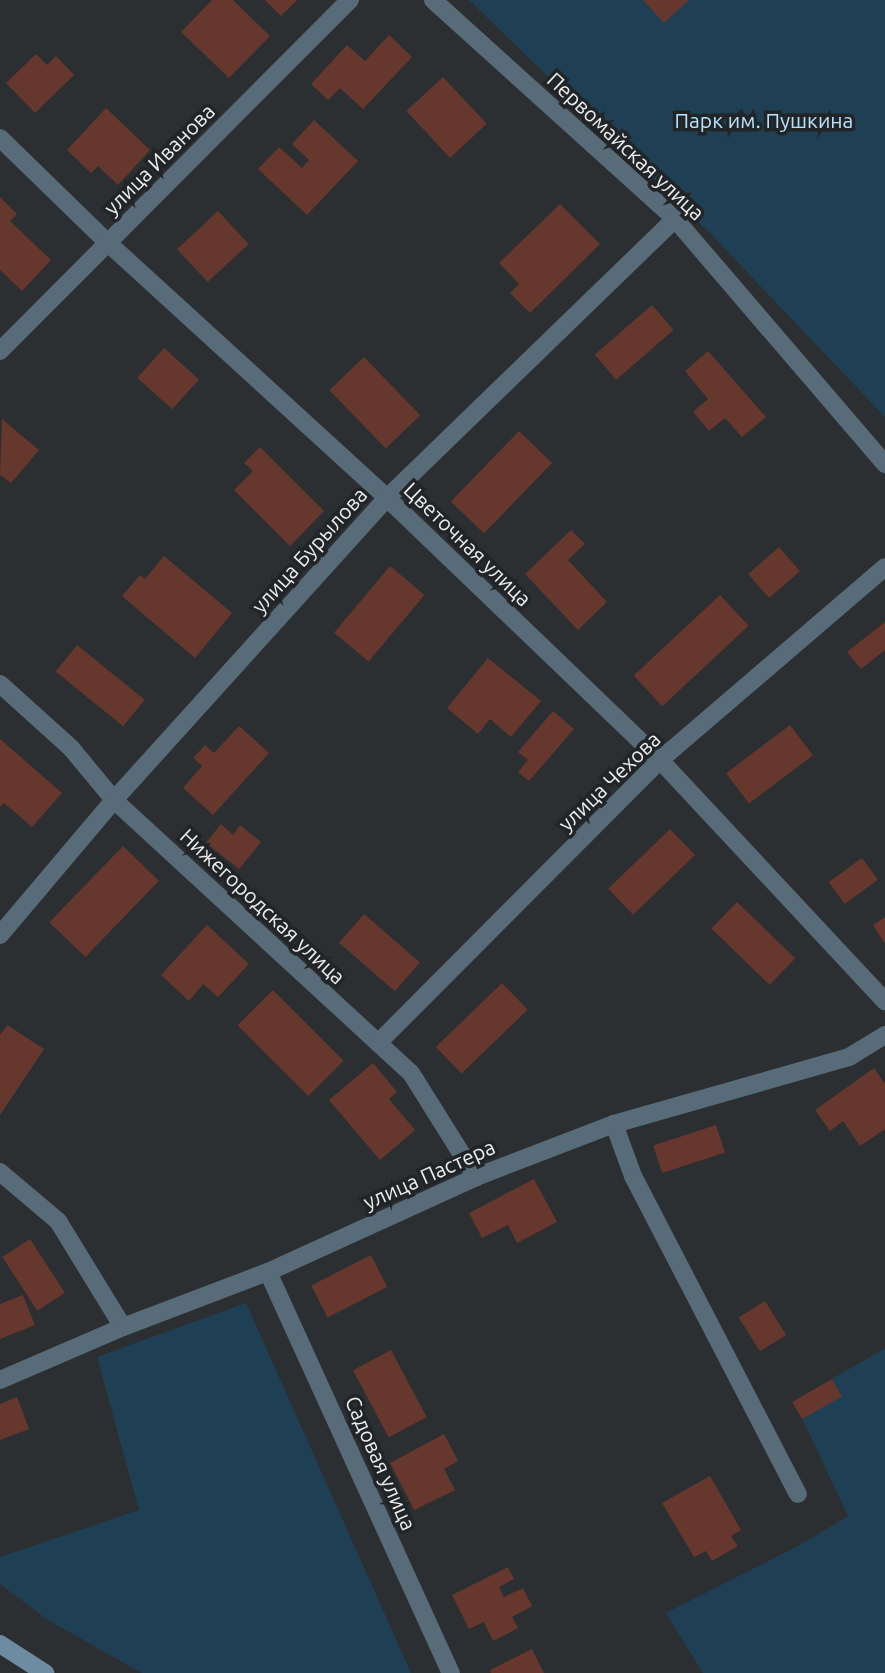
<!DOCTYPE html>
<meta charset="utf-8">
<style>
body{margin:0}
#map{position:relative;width:885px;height:1673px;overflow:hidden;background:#2c2f32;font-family:Ubuntu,sans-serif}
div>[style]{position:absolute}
.green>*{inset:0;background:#1f4054}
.building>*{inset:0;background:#65372d;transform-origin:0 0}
.street>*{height:18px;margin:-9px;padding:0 9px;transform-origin:9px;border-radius:9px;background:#576b78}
.secondary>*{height:18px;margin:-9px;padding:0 9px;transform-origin:9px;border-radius:9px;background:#6d8ca1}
span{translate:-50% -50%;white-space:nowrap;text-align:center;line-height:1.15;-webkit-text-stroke:7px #222528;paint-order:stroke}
.park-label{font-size:21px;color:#b7e2fe}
.street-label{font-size:21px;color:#eceeef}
</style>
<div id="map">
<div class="green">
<div style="clip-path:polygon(469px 0,885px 0,885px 417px,711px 234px)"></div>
<div style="clip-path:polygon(246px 1303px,411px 1673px,142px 1673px,48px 1620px,0 1584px,0 1557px,139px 1510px,97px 1357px)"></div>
<div style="clip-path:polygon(885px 1348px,885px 1673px,703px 1673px,666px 1613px,798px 1546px,848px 1516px,802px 1418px,841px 1396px,832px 1379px)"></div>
</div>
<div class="building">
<div style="clip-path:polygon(212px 0,233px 0,270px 36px,229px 78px,181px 32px)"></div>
<div style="clip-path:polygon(265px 0,297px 0,281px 16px)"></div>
<div style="clip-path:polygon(643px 0,689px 0,664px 23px)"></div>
<div style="clip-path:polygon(389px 35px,412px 57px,363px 109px,340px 88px,328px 100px,311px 84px,347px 45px,365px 61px)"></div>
<div style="clip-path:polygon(36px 54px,47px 65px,56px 56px,74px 75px,35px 113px,6px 83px)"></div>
<div style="left:443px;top:77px;width:64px;height:50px;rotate:47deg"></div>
<div style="clip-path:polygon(106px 108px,150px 150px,118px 185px,98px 166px,91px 173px,67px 150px)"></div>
<div style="clip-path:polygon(314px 120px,358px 161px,307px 215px,258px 169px,279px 147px,302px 168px,309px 160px,292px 144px)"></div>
<div style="clip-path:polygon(0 197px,17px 214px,10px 221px,51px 260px,22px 291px,0 270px)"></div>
<div style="clip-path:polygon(560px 204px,600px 244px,530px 313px,510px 293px,519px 284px,499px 263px)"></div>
<div style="left:218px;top:211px;width:45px;height:56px;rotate:47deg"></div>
<div style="left:652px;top:305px;width:33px;height:76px;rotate:49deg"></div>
<div style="left:164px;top:348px;width:47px;height:40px;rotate:42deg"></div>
<div style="clip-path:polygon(708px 351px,766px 417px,742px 437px,725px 418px,709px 431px,693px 412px,708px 399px,685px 371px)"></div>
<div style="left:364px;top:357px;width:81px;height:48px;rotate:46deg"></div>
<div style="clip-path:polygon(2px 419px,39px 450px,11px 483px,0 475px)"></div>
<div style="left:519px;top:431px;width:46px;height:98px;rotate:44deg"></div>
<div style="clip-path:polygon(260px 447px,324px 511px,290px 546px,234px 490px,253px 471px,244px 463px)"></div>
<div style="clip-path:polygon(571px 530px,585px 544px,568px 560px,607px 602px,578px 630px,525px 574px)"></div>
<div style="left:779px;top:547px;width:32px;height:41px;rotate:49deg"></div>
<div style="clip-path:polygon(164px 556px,232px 613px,195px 658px,122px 596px,140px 575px,145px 579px)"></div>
<div style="left:390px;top:566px;width:45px;height:87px;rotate:40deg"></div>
<div style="left:720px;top:595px;width:42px;height:118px;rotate:47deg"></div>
<div style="clip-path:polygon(885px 622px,885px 650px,861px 669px,847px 652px)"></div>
<div style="left:77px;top:645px;width:87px;height:34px;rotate:39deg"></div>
<div style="clip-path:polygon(488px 658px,541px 701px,511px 737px,490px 719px,478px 734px,447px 708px)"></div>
<div style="clip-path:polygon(553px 711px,574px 729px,529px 781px,518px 772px,528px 760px,518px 752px)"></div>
<div style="left:790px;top:725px;width:38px;height:80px;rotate:53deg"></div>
<div style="clip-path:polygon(239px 726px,269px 753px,213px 815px,183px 788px,202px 766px,193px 758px,205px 745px,214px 753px)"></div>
<div style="clip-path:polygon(0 739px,62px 793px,32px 827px,4px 803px,0 807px)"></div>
<div style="clip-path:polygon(221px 824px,233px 835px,240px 825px,261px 842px,239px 869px,206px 843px)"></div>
<div style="left:670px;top:829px;width:36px;height:86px;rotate:46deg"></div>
<div style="left:123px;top:846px;width:50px;height:106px;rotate:44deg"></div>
<div style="left:862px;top:858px;width:27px;height:41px;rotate:54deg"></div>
<div style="left:737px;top:902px;width:81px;height:37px;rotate:44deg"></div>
<div style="left:364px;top:914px;width:74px;height:38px;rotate:41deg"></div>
<div style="clip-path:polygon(885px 917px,885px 944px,873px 925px)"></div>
<div style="clip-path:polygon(207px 925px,249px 964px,218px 997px,203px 984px,189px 1001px,161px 975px)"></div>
<div style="left:502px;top:983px;width:37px;height:92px;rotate:46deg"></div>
<div style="left:273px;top:990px;width:100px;height:50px;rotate:45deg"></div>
<div style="clip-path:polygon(7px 1025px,44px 1049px,0 1115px,0 1035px)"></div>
<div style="clip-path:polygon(373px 1063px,397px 1092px,389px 1099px,415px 1130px,380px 1160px,329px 1100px)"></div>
<div style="clip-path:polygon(874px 1068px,885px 1084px,885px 1129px,860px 1146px,843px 1121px,830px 1131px,815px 1110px)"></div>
<div style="left:716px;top:1125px;width:29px;height:66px;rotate:72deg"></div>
<div style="clip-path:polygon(534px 1179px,557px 1222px,517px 1243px,508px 1225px,482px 1238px,469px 1213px)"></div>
<div style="left:30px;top:1239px;width:64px;height:33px;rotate:57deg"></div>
<div style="left:371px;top:1255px;width:36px;height:67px;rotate:63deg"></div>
<div style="clip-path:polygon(23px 1295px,35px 1325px,0 1339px,0 1304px)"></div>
<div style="left:765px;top:1301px;width:40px;height:31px;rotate:58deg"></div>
<div style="left:391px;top:1350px;width:76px;height:43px;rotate:62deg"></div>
<div style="left:832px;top:1379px;width:20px;height:46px;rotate:60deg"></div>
<div style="clip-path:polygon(17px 1397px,29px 1429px,0 1440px,0 1404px)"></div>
<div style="clip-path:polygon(444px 1434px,458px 1461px,444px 1469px,455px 1490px,414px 1510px,390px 1463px)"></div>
<div style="clip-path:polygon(710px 1476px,741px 1530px,731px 1536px,738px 1546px,712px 1561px,706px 1551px,694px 1557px,662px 1503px)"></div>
<div style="clip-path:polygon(508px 1567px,514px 1579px,499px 1587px,504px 1597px,523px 1588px,532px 1606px,512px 1617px,518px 1628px,493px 1641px,484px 1622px,469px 1629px,452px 1595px)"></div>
<div style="clip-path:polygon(532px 1649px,544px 1673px,491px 1673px,490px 1670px)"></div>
</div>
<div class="street">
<div style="left:433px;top:0;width:326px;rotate:42.1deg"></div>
<div style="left:675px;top:219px;width:323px;rotate:49.4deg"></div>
<div style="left:0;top:138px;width:149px;rotate:44.2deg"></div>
<div style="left:107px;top:242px;width:379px;rotate:42.4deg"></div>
<div style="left:387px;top:498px;width:378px;rotate:43.8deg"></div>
<div style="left:660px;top:760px;width:330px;rotate:47deg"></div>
<div style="left:0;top:351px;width:496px;rotate:-45.1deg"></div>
<div style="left:0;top:684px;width:96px;rotate:42deg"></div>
<div style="left:71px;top:748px;width:67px;rotate:50.4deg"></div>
<div style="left:114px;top:800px;width:403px;rotate:42.6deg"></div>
<div style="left:411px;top:1073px;width:123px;rotate:58deg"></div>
<div style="left:0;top:935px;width:177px;rotate:-49.8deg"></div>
<div style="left:114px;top:800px;width:407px;rotate:-47.9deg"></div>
<div style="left:387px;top:498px;width:401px;rotate:-44.1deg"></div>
<div style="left:378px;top:1043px;width:400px;rotate:-45.1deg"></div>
<div style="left:660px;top:760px;width:296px;rotate:-40.6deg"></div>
<div style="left:614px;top:1124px;width:55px;rotate:69.9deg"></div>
<div style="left:633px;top:1176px;width:358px;rotate:62.6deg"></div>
<div style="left:0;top:1172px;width:76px;rotate:40.2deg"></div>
<div style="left:58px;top:1221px;width:124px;rotate:58.5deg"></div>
<div style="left:268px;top:1272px;width:441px;rotate:65.5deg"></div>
<div style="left:0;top:1380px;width:134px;rotate:-23.3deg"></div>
<div style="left:123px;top:1327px;width:155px;rotate:-20.8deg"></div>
<div style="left:268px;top:1272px;width:229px;rotate:-24.5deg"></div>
<div style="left:476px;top:1177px;width:148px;rotate:-21deg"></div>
<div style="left:614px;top:1124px;width:244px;rotate:-15.9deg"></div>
<div style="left:849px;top:1057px;width:42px;rotate:-31.4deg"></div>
</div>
<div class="secondary">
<div style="left:0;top:1644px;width:54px;rotate:32.8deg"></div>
</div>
<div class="park-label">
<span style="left:764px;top:120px">Парк им. Пушкина</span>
</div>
<div class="street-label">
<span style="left:626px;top:146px;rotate:43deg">Первомайская улица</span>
<span style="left:159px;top:159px;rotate:-45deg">улица Иванова</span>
<span style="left:468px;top:544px;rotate:44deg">Цветочная улица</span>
<span style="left:309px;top:550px;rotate:-48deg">улица Бурылова</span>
<span style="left:609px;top:781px;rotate:-44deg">улица Чехова</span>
<span style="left:263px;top:906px;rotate:43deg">Нижегородская улица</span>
<span style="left:429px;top:1174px;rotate:-24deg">улица Пастера</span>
<span style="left:381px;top:1463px;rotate:66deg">Садовая улица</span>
</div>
</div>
